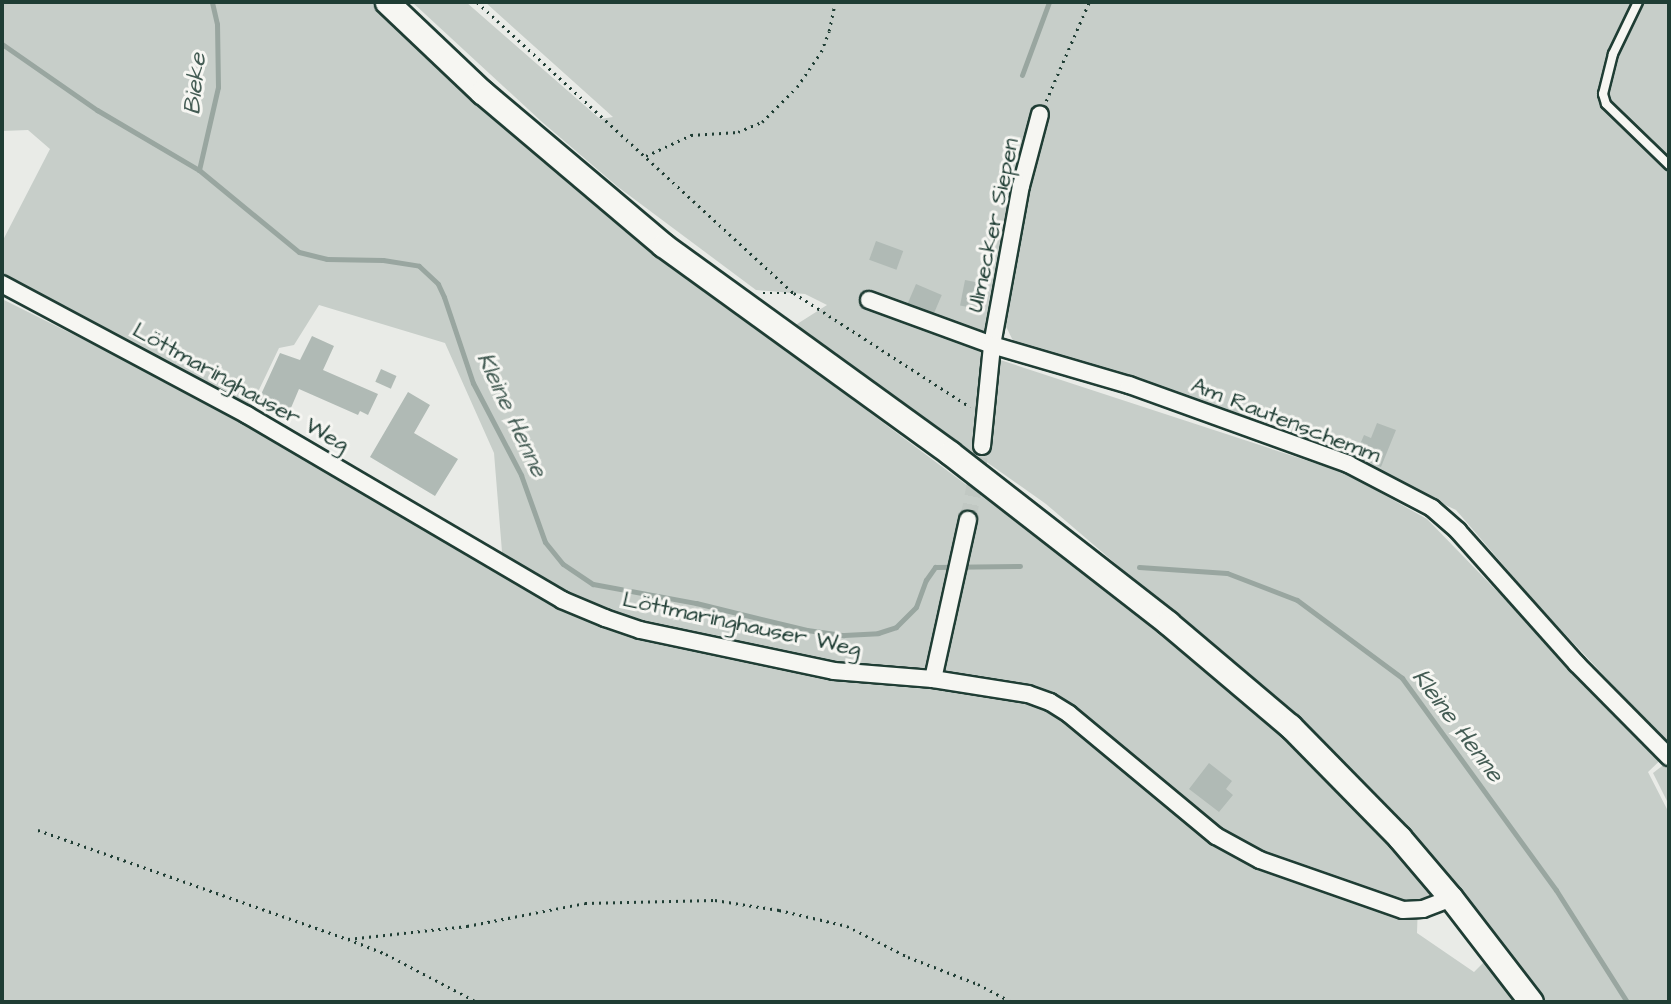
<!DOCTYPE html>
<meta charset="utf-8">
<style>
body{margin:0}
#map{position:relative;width:1671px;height:1004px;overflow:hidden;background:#e9ebe7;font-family:"Architects Daughter",sans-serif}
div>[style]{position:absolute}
.green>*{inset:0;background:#c7cec9}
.stream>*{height:5px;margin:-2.5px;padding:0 2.5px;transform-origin:2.5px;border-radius:2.5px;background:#99a6a0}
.building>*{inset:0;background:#b0bab5;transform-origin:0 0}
.minor-tunnel>*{height:16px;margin-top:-8px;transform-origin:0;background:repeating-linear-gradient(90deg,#c1c8c3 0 16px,transparent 0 24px)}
.path>*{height:2.5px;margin-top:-1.25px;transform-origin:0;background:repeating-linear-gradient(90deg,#1f3d34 0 2px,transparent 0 7px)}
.roads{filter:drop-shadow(2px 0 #1f3d34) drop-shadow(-2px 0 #1f3d34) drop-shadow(0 2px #1f3d34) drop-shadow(0 -2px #1f3d34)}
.service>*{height:8px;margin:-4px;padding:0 4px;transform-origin:4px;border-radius:4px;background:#f6f6f2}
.minor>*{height:16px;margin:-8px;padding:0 8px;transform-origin:8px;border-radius:8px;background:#f6f6f2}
.secondary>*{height:23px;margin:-11.5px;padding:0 11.5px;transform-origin:11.5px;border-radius:11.5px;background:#f6f6f2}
span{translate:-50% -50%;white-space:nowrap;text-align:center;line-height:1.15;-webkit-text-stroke:6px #f6f6f2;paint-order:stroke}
.street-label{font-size:23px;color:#1f3d34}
.water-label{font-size:24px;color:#445c54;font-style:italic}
.frame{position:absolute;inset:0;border:4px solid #1f3d34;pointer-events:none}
</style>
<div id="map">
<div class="green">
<div style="clip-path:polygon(2px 2px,373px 2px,600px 206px,763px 333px,1146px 619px,1273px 725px,1421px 877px,1428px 889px,1429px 897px,1418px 904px,1417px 933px,1474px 972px,1487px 959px,1518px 1002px,2px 1002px,2px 299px,337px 466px,503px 564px,494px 453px,445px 343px,319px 305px,294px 345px,279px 348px,247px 415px,2px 274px,2px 242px,50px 149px,28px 130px,2px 131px)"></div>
<div style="clip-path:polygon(evenodd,412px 2px,466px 2px,600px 119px,613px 117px,485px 2px,1669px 2px,1669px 752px,1648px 772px,1669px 813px,1669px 1002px,1543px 1002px,1495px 935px,1394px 812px,1310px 730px,1046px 504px,794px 326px,827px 305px,805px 294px,756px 290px,618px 187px,542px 122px,412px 2px,1014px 180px,1021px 186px,1002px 318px,1015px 345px,1367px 468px,1456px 510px,1535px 602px,1656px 731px,1649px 748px,1427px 519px,1345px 473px,982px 354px,1014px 180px)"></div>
<div style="clip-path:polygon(1666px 763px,1669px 766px,1669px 805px,1653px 773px)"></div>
</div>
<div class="stream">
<div style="left:2px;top:44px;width:116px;rotate:34.8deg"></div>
<div style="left:97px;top:110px;width:118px;rotate:30.5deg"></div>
<div style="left:199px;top:170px;width:129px;rotate:39.4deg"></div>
<div style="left:299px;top:252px;width:29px;rotate:14deg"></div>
<div style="left:327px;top:259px;width:56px;rotate:1deg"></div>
<div style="left:383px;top:260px;width:36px;rotate:9deg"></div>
<div style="left:419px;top:266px;width:26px;rotate:43deg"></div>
<div style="left:438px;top:284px;width:14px;rotate:65deg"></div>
<div style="left:444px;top:297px;width:91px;rotate:71.4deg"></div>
<div style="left:473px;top:383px;width:104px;rotate:62.4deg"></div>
<div style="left:521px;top:475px;width:71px;rotate:70.3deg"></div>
<div style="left:545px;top:542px;width:28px;rotate:51deg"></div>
<div style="left:563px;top:564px;width:36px;rotate:34deg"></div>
<div style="left:593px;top:584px;width:105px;rotate:10.5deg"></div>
<div style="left:696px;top:603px;width:114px;rotate:13.7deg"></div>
<div style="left:807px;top:630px;width:37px;rotate:8deg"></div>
<div style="left:844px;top:635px;width:34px;rotate:-3deg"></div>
<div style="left:878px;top:633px;width:19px;rotate:-18deg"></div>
<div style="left:896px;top:627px;width:28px;rotate:-45deg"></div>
<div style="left:916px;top:607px;width:29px;rotate:-70deg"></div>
<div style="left:926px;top:580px;width:16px;rotate:-55deg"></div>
<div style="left:935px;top:567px;width:85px;rotate:-0.7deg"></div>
<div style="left:1022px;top:75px;width:78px;rotate:-69.7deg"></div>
<div style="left:199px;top:170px;width:85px;rotate:-77.1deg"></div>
<div style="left:218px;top:87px;width:63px;rotate:-90.9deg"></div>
<div style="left:217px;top:24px;width:23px;rotate:-103deg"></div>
<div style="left:1139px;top:567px;width:88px;rotate:3.9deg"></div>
<div style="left:1227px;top:573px;width:75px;rotate:21.1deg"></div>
<div style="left:1297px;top:600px;width:131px;rotate:36.6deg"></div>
<div style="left:1402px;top:678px;width:262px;rotate:54deg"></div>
<div style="left:1556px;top:890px;width:133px;rotate:57.6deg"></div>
</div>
<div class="building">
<div style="left:876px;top:241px;width:29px;height:20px;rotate:20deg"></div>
<div style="left:965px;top:280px;width:21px;height:26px;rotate:11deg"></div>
<div style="left:916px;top:284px;width:28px;height:21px;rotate:23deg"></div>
<div style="clip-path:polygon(312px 336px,334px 346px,323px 370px,378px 394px,368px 415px,360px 411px,358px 415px,299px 389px,288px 415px,258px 401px,280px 353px,300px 360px)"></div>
<div style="left:381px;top:369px;width:17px;height:14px;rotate:24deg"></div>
<div style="clip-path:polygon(408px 392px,430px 405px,414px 433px,458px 459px,435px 496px,370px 457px)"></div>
<div style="clip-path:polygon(1377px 423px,1396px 430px,1381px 467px,1355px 456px,1364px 435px,1371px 438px)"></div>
<div style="clip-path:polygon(1209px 763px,1232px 781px,1226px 789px,1233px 795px,1219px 812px,1189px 789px)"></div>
</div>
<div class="minor-tunnel">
<div style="left:968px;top:520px;width:75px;rotate:-79.3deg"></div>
</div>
<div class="path">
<div style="left:477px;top:2px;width:430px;rotate:42.6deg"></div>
<div style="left:794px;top:293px;width:210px;rotate:32.9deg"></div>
<div style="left:1046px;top:101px;width:108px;rotate:-66.5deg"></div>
<div style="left:646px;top:156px;width:50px;rotate:-25deg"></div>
<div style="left:691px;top:135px;width:47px;rotate:-3.7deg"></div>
<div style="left:738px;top:132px;width:26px;rotate:-23deg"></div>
<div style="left:762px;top:122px;width:49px;rotate:-45deg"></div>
<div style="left:797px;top:87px;width:42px;rotate:-55.6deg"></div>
<div style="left:821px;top:52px;width:22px;rotate:-69deg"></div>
<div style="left:829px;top:31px;width:30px;rotate:-78deg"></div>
<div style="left:763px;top:293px;width:31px"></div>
<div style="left:38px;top:830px;width:329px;rotate:19.4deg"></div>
<div style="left:348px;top:939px;width:41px;rotate:21.5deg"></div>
<div style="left:386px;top:954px;width:103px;rotate:27.8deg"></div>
<div style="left:348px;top:939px;width:120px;rotate:-6.2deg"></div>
<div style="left:467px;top:926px;width:120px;rotate:-11deg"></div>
<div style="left:585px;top:903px;width:130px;rotate:-1.3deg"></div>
<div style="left:715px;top:900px;width:65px;rotate:8.9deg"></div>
<div style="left:779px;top:910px;width:70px;rotate:13.2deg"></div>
<div style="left:847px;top:926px;width:68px;rotate:26.9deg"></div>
<div style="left:908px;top:957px;width:75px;rotate:21.1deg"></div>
<div style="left:978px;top:984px;width:38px;rotate:28deg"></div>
</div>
<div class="roads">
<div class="service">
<div style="left:1638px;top:2px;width:58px;rotate:115.7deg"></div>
<div style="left:1613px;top:54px;width:41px;rotate:104deg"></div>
<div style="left:1603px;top:94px;width:10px;rotate:73deg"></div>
<div style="left:1606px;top:104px;width:88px;rotate:44.1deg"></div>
</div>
<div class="minor">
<div style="left:2px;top:284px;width:278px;rotate:28.1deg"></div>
<div style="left:247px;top:415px;width:365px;rotate:30.4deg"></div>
<div style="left:562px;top:600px;width:47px;rotate:22.7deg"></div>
<div style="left:605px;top:618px;width:37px;rotate:19deg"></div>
<div style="left:640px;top:630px;width:198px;rotate:11.9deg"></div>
<div style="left:834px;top:671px;width:99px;rotate:4.6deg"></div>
<div style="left:933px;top:679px;width:96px;rotate:9deg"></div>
<div style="left:1028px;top:694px;width:23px;rotate:20deg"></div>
<div style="left:1050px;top:702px;width:22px;rotate:32deg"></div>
<div style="left:1069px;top:714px;width:191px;rotate:39.7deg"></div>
<div style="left:1216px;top:836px;width:50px;rotate:28.6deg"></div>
<div style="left:1260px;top:860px;width:151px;rotate:19.3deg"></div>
<div style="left:1403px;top:910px;width:20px;rotate:-3deg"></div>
<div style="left:1423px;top:909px;width:30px;rotate:-21deg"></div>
<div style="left:869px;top:300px;width:131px;rotate:20.1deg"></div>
<div style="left:992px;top:345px;width:162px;rotate:-79.7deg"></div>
<div style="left:1021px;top:186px;width:74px;rotate:-75.2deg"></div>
<div style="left:982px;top:446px;width:101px;rotate:-84.3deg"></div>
<div style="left:992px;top:345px;width:143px;rotate:16.3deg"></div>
<div style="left:1129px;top:385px;width:233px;rotate:19.8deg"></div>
<div style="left:1348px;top:464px;width:95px;rotate:27.6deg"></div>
<div style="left:1432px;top:508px;width:35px;rotate:41deg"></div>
<div style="left:1458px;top:531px;width:178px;rotate:48.2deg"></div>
<div style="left:1577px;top:664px;width:131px;rotate:45.3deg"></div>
<div style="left:933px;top:679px;width:163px;rotate:-77.6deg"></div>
</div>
<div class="secondary">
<div style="left:387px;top:2px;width:131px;rotate:43.5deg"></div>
<div style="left:482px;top:92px;width:237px;rotate:40.2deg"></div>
<div style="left:663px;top:245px;width:354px;rotate:35.9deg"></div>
<div style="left:950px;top:453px;width:276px;rotate:37.9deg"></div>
<div style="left:1168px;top:623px;width:160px;rotate:40.2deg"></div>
<div style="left:1290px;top:726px;width:156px;rotate:45.5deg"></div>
<div style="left:1399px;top:837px;width:80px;rotate:49.6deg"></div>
<div style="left:1451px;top:898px;width:131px;rotate:52.4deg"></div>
</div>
</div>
<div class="street-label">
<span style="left:993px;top:225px;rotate:-78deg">Ulmecker Siepen</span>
<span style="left:241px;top:387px;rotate:29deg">Löttmaringhauser Weg</span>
<span style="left:1286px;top:420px;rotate:21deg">Am Rautenschemm</span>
<span style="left:742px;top:624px;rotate:12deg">Löttmaringhauser Weg</span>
</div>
<div class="water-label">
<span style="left:196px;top:84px;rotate:-84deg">Bieke</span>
<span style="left:511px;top:415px;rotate:65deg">Kleine Henne</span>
<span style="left:1457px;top:726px;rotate:53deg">Kleine Henne</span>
</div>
<div class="frame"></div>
</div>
